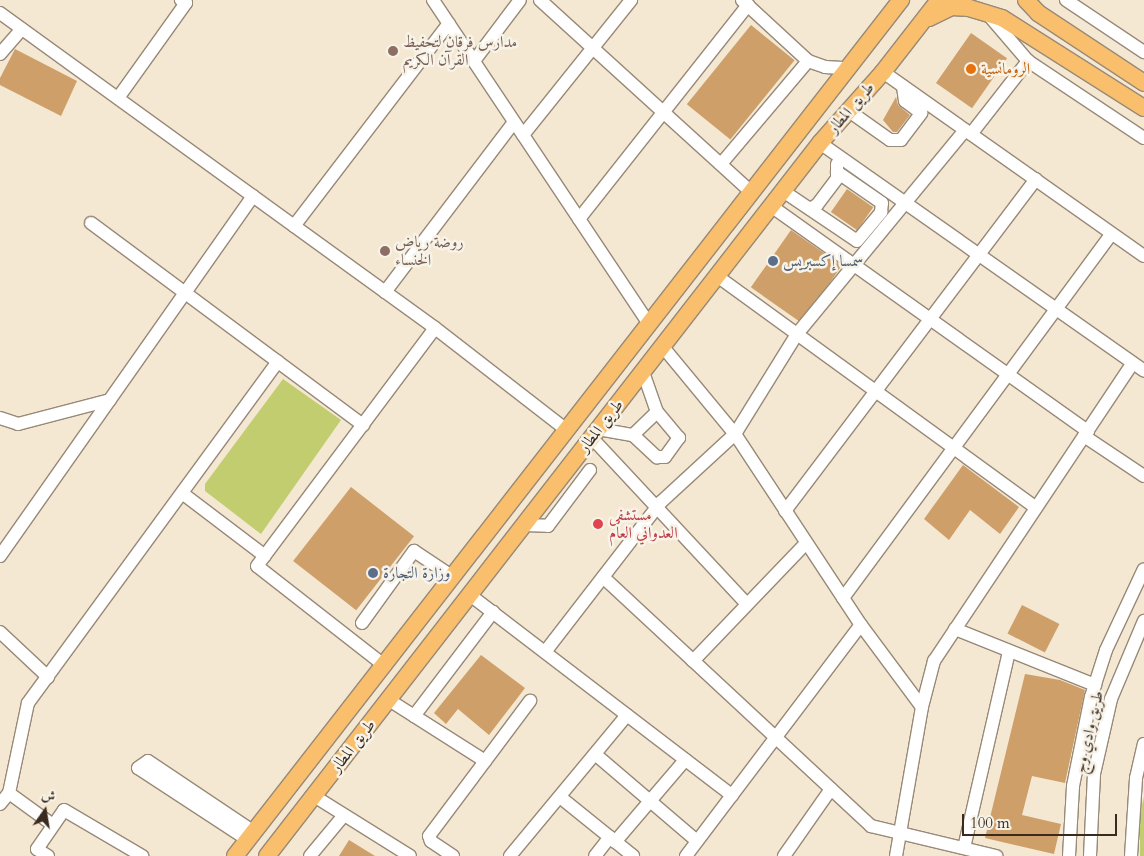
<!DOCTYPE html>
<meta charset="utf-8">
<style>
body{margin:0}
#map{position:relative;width:1144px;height:856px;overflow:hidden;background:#f4e8d2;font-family:Cardo,Amiri,serif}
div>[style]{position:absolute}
.green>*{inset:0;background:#c1cd6f}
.building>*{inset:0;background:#ce9f69;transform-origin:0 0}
.roads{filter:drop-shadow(1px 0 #988978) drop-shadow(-1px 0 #988978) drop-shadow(0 1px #988978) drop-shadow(0 -1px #988978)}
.minor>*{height:12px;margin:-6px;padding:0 6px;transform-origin:6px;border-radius:6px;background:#fff}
.major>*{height:16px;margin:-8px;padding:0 8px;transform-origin:8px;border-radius:8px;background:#f9bf6d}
.dots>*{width:14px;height:14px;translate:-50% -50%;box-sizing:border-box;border:2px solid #f7f3e8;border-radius:50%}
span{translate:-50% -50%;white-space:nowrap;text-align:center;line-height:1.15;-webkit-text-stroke:5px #f7f3e8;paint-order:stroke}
.education-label{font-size:16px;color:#785e54}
.left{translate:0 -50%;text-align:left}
.food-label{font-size:16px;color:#c56008}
.street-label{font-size:16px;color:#3b2a1e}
.service-label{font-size:16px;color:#4e5e75}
.health-label{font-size:16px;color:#be3a42}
.north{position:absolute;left:20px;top:786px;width:50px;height:50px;-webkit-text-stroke:4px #f7f3e8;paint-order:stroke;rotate:13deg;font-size:14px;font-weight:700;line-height:20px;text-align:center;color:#3b2a1e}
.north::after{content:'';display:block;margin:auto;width:18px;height:22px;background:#3b2a1e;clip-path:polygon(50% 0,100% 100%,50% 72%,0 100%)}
.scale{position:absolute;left:962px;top:814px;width:155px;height:22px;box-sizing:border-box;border:2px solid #3b2a1e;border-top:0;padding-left:6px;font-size:15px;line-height:18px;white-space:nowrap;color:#3b2a1e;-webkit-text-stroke:4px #f7f3e8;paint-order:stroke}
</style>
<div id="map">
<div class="green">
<div style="clip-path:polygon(283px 379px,341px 420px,261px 534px,205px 491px,205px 484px)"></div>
<div style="clip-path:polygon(1144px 797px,1144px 856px,1140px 856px,1140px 813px)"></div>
</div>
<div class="building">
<div style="left:751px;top:25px;width:56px;height:102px;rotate:39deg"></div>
<div style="left:971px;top:33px;width:44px;height:61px;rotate:35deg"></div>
<div style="clip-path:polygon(15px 49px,77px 81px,61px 116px,0 85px,0 78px)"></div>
<div style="clip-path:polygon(896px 97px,898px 105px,910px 115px,897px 132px,893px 132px,883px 120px)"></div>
<div style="left:847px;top:189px;width:32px;height:28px;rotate:35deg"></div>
<div style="left:791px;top:230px;width:62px;height:70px;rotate:35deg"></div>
<div style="clip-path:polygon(963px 465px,1019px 507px,1000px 534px,970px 510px,949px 540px,924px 519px)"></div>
<div style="left:351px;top:487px;width:80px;height:94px;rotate:38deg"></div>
<div style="left:1022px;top:605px;width:42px;height:32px;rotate:27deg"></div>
<div style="clip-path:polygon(481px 655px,525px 688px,489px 735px,458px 709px,446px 724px,434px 713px)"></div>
<div style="clip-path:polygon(1025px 674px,1060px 680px,1085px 690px,1065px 783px,1032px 776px,1022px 815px,1061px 824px,1054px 854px,985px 838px)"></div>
<div style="clip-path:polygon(349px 840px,375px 856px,339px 856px)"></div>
</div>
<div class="roads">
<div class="minor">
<div style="left:433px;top:0;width:389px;rotate:56.3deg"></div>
<div style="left:540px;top:0;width:285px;rotate:42.3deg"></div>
<div style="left:742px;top:0;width:90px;rotate:42.7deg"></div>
<div style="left:808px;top:61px;width:18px;rotate:19deg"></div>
<div style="left:825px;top:67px;width:22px;rotate:3deg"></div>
<div style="left:1066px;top:0;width:94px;rotate:33.7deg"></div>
<div style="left:986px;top:12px;width:65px;rotate:49.4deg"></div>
<div style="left:1028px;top:61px;width:139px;rotate:33.6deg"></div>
<div style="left:0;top:13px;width:537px;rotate:35.91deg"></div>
<div style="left:435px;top:328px;width:165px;rotate:37.8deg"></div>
<div style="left:0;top:54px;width:33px;rotate:-49deg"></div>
<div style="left:474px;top:61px;width:76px;rotate:-53deg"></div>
<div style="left:883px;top:72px;width:319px;rotate:35.2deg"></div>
<div style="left:118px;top:98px;width:117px;rotate:-54.4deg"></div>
<div style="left:186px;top:3px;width:6px;rotate:-149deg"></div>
<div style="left:849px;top:111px;width:50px;rotate:35.3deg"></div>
<div style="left:890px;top:140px;width:11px"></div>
<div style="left:901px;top:140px;width:34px;rotate:-53deg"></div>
<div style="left:921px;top:113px;width:20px;rotate:-143deg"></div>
<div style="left:905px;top:101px;width:15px;rotate:-98deg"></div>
<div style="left:971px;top:134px;width:93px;rotate:-52deg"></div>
<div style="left:523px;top:135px;width:173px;rotate:-51.3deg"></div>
<div style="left:820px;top:143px;width:396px;rotate:35.1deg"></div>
<div style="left:721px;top:164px;width:135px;rotate:-49.8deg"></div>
<div style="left:783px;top:191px;width:89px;rotate:34deg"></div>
<div style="left:857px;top:241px;width:38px;rotate:-50deg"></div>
<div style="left:881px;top:212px;width:9px;rotate:-84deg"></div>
<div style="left:882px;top:203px;width:55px;rotate:-145.4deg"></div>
<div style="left:771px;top:206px;width:389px;rotate:35.4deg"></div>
<div style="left:810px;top:209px;width:8px;rotate:-30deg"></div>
<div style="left:817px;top:205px;width:34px;rotate:-53deg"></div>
<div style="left:837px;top:178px;width:14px;rotate:-90deg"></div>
<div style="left:579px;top:219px;width:273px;rotate:-51.7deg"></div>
<div style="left:91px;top:223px;width:339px;rotate:36.6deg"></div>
<div style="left:294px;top:226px;width:255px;rotate:-52.6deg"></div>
<div style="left:717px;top:276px;width:394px;rotate:36deg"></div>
<div style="left:385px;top:292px;width:213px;rotate:-52.8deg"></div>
<div style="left:663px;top:347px;width:113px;rotate:50.4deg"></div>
<div style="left:735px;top:434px;width:229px;rotate:56.6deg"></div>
<div style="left:861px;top:625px;width:102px;rotate:53.4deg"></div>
<div style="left:0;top:418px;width:19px;rotate:18deg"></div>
<div style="left:18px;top:424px;width:95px;rotate:-14.6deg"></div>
<div style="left:598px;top:429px;width:36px;rotate:10deg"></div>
<div style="left:633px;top:435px;width:33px;rotate:-44deg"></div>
<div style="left:657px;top:412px;width:42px;rotate:-109.3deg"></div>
<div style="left:633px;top:435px;width:33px;rotate:43deg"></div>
<div style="left:657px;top:457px;width:8px"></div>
<div style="left:665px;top:457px;width:24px;rotate:-54deg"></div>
<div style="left:679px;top:438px;width:34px;rotate:-130deg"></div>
<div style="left:1084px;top:436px;width:72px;rotate:33.7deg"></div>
<div style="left:592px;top:438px;width:227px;rotate:47deg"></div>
<div style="left:182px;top:493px;width:104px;rotate:37.2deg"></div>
<div style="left:785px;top:511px;width:416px;rotate:-52.9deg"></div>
<div style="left:524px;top:525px;width:24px;rotate:2deg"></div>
<div style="left:548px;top:526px;width:70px;rotate:-53.1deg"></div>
<div style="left:0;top:556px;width:440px;rotate:-54.9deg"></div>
<div style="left:603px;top:577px;width:366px;rotate:42.9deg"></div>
<div style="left:871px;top:826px;width:129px;rotate:13.5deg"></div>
<div style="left:470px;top:595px;width:330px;rotate:37.4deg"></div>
<div style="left:843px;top:598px;width:452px;rotate:-53.6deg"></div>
<div style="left:362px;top:623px;width:89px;rotate:-54.2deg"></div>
<div style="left:414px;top:551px;width:47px;rotate:33.7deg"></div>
<div style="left:955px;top:629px;width:151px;rotate:21.8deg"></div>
<div style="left:0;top:632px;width:66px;rotate:43.2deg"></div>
<div style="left:545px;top:652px;width:190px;rotate:-52.3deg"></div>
<div style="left:661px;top:502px;width:100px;rotate:-42.6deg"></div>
<div style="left:735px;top:434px;width:118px;rotate:-58.2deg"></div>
<div style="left:797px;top:334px;width:264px;rotate:-50.5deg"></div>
<div style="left:693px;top:661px;width:163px;rotate:-46.2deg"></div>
<div style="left:385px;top:666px;width:162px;rotate:-142deg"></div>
<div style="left:257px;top:566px;width:297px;rotate:-53.2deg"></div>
<div style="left:389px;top:700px;width:114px;rotate:32.4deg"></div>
<div style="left:414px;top:716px;width:131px;rotate:-52.8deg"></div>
<div style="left:595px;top:754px;width:134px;rotate:40.5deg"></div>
<div style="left:314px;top:796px;width:113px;rotate:32deg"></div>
<div style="left:560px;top:797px;width:94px;rotate:38.9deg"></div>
<div style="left:0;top:804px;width:14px;rotate:-51deg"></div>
<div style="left:53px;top:825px;width:54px;rotate:-144deg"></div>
<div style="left:9px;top:793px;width:92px;rotate:-78.1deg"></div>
<div style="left:28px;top:703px;width:423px;rotate:-53.8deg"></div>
<div style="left:248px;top:840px;width:131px;rotate:-146.8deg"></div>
<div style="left:138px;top:768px;width:12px;rotate:-35deg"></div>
<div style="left:148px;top:761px;width:128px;rotate:33.8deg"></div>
<div style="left:615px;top:842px;width:108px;rotate:-49.5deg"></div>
<div style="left:964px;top:848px;width:202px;rotate:-77.1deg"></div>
<div style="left:48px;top:856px;width:13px;rotate:-148deg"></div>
<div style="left:37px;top:849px;width:47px;rotate:-55.3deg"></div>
<div style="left:64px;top:810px;width:91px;rotate:30.5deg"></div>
<div style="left:310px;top:856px;width:53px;rotate:-50.3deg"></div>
<div style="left:453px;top:856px;width:27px;rotate:-146deg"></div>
<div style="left:431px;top:841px;width:5px;rotate:-112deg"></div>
<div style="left:429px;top:836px;width:169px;rotate:-53.2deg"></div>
<div style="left:510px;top:856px;width:183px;rotate:-50.3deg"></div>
<div style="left:595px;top:856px;width:24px;rotate:-52deg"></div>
<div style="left:686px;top:856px;width:290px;rotate:-52.9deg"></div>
<div style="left:784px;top:856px;width:82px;rotate:-55deg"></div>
<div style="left:896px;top:856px;width:151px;rotate:-80.1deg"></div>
<div style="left:922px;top:707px;width:48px;rotate:-75.4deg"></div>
<div style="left:934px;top:661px;width:358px;rotate:-56.3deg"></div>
<div style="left:1069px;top:856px;width:70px;rotate:-86.7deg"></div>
<div style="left:1073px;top:786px;width:91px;rotate:-78.6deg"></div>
<div style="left:1091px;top:697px;width:49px;rotate:-72.3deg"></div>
<div style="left:1106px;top:650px;width:89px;rotate:-64.9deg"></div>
<div style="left:1090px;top:856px;width:82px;rotate:-87.2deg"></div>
<div style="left:1094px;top:774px;width:77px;rotate:-77.2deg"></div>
<div style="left:1111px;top:699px;width:85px;rotate:-67.1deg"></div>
<div style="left:1131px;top:856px;width:78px;rotate:-86.3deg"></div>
<div style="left:1136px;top:778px;width:35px;rotate:-77deg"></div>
</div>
<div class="major">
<div style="left:1026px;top:0;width:18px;rotate:47deg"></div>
<div style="left:1038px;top:13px;width:127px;rotate:33.4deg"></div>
<div style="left:929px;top:18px;width:25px;rotate:-26deg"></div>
<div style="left:952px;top:7px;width:17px;rotate:3deg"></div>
<div style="left:969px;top:8px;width:34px;rotate:17deg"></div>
<div style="left:1002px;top:18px;width:168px;rotate:32.4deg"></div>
<div style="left:235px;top:856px;width:1085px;rotate:-52.12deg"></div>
<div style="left:267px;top:856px;width:902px;rotate:-52.2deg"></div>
<div style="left:820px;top:143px;width:95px;rotate:-48.4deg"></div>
<div style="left:883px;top:72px;width:91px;rotate:-52.1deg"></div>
</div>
</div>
<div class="dots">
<div style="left:393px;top:51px;background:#8d6e63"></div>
<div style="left:971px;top:69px;background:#e8710a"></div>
<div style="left:385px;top:251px;background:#8d6e63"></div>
<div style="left:773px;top:261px;background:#5c6f8a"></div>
<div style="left:598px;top:524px;background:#e0444e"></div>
<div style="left:373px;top:573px;background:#5c6f8a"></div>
</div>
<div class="education-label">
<span class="left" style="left:403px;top:51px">مدارس فرقان لتحفيظ<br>القرآن الكريم</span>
<span class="left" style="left:395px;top:251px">روضة رياض<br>الخنساء</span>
</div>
<div class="food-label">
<span class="left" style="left:981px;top:69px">الرومانسية</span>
</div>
<div class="street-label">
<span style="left:851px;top:108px;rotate:-49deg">طريق المطار</span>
<span style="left:601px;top:426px;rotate:-52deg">طريق المطار</span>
<span style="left:1089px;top:732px;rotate:-77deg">طريق وادي وج</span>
<span style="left:353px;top:746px;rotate:-52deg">طريق المطار</span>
</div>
<div class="service-label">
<span class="left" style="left:783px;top:261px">سمسا إكسبريس</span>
<span class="left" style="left:383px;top:573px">وزارة التجارة</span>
</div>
<div class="health-label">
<span class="left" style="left:609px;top:524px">مستشفى<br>العدواني العام</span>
</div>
<div class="north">ش</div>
<div class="scale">100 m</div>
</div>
